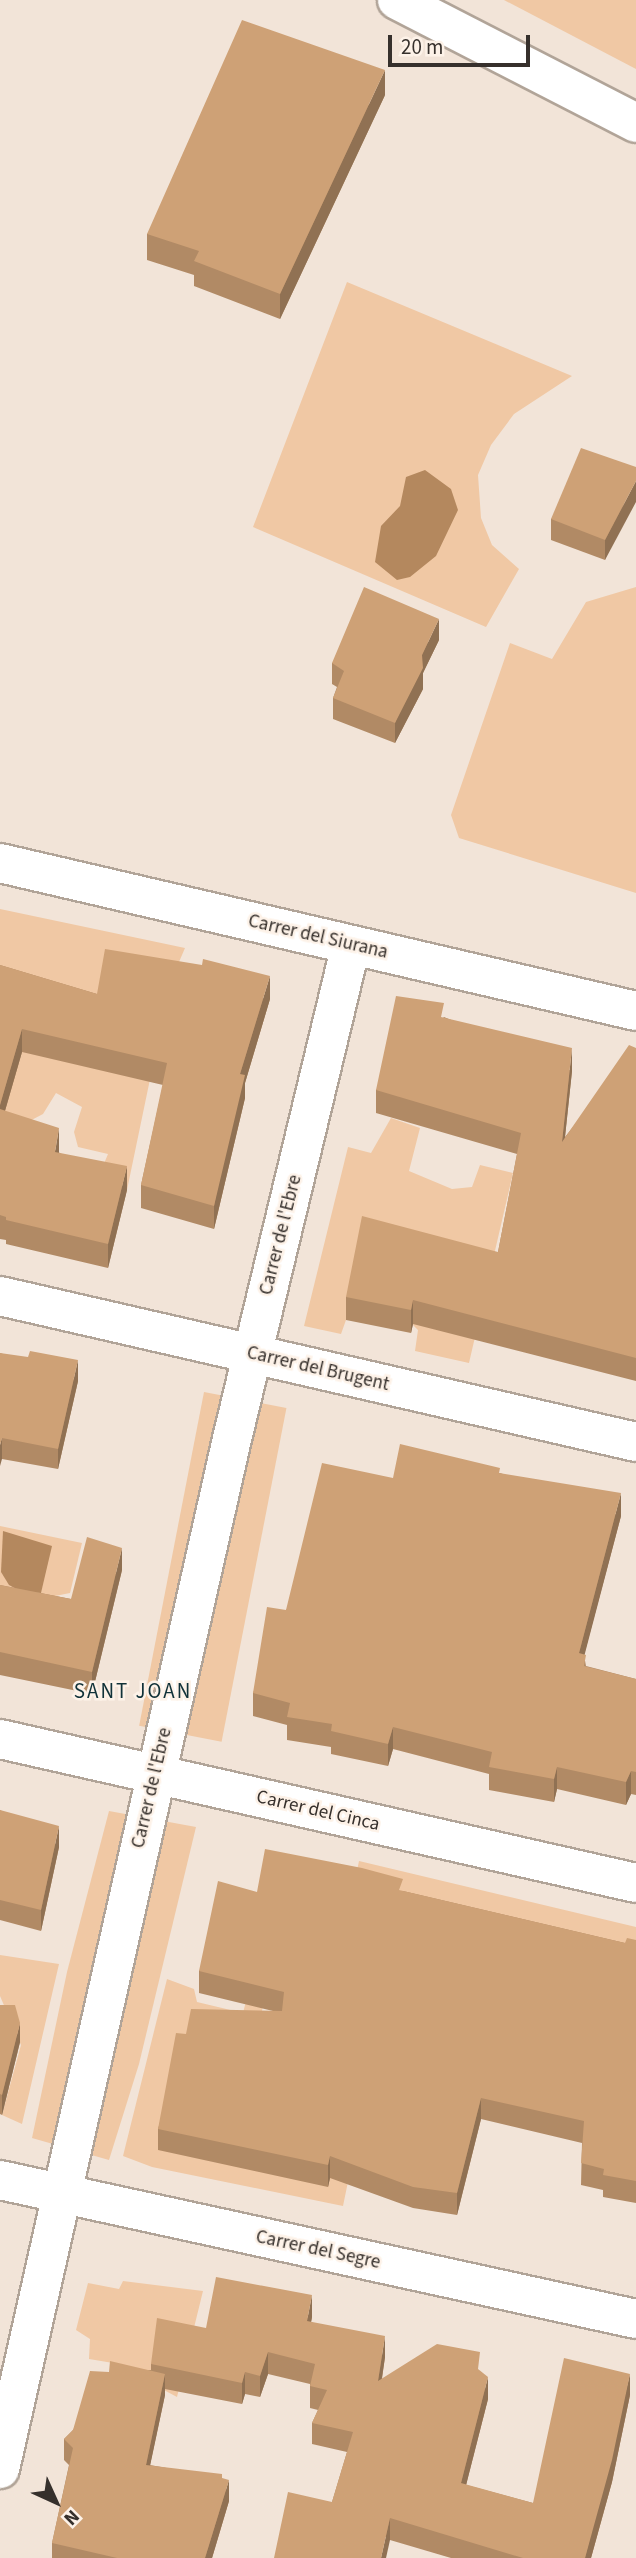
<!DOCTYPE html>
<style>
body{margin:0}
#map{position:relative;width:636px;height:2558px;overflow:hidden;background:#f2e4d8;font-family:"Source Sans 3",sans-serif}
div>[style]{position:absolute}
.green>*{inset:0;background:#f0c8a4;transform-origin:0 0}
.water>*{inset:0;background:#b4885e}
.roads{filter:drop-shadow(2px 0 #b1a498) drop-shadow(-2px 0 #b1a498) drop-shadow(0 2px #b1a498) drop-shadow(0 -2px #b1a498)}
.street>*{height:38px;margin:-19px;padding:0 19px;transform-origin:19px;border-radius:19px;background:#fff}
.wall>*{inset:0;background:#b18a65}
.shaded-wall>*{inset:0;background:#907153}
.building>*{inset:0;background:#cea176}
span{translate:-50% -50%;white-space:nowrap;text-align:center;line-height:1.15;-webkit-text-stroke:5px #fdf2e8;paint-order:stroke}
.street-label{font-size:19px;color:#36302c}
.neighbourhood-label{font-size:21px;color:#113239;letter-spacing:2px}
.north{position:absolute;left:21px;top:2467px;width:70px;height:70px;-webkit-text-stroke:5px #fdf2e8;paint-order:stroke;rotate:135deg;font-size:19px;font-weight:700;line-height:28px;text-align:center;color:#36302c}
.north::after{content:'';display:block;margin:auto;width:24px;height:32px;background:#36302c;clip-path:polygon(50% 0,100% 100%,50% 72%,0 100%)}
.scale{position:absolute;left:388px;top:35px;width:142px;height:32px;box-sizing:border-box;border:4px solid #36302c;border-top:0;padding-left:9px;font-size:21px;line-height:24px;white-space:nowrap;color:#36302c;-webkit-text-stroke:5px #fdf2e8;paint-order:stroke}
</style>
<div id="map">
<div class="green">
<div style="clip-path:polygon(504px 0,636px 0,636px 69px)"></div>
<div style="clip-path:polygon(347px 282px,572px 376px,514px 414px,491px 445px,478px 475px,481px 518px,492px 545px,519px 569px,486px 627px,253px 527px)"></div>
<div style="clip-path:polygon(636px 587px,636px 893px,459px 838px,451px 815px,510px 643px,552px 659px,586px 602px)"></div>
<div style="clip-path:polygon(0 909px,185px 948px,170px 983px,127px 1190px,96px 1183px,108px 1154px,78px 1147px,74px 1132px,82px 1107px,56px 1093px,43px 1114px,22px 1125px,0 1128px)"></div>
<div style="clip-path:polygon(391px 1118px,420px 1128px,409px 1171px,452px 1189px,472px 1187px,480px 1165px,513px 1173px,469px 1363px,415px 1351px,418px 1330px,413px 1325px,428px 1257px,346px 1320px,341px 1334px,304px 1326px,348px 1147px,371px 1153px)"></div>
<div style="left:204px;top:1392px;width:84px;height:340px;rotate:11deg"></div>
<div style="clip-path:polygon(0 1526px,82px 1543px,70px 1593px,0 1607px)"></div>
<div style="clip-path:polygon(109px 1811px,196px 1827px,139px 2064px,109px 2160px,32px 2138px,67px 1972px)"></div>
<div style="clip-path:polygon(359px 1861px,636px 1927px,636px 1962px,366px 2094px,343px 2206px,152px 2167px,123px 2156px,167px 1979px,194px 1989px,197px 2002px,243px 2013px,250px 1985px,266px 1993px,256px 2037px,319px 2053px)"></div>
<div style="clip-path:polygon(0 1955px,59px 1964px,22px 2124px,2px 2115px,21px 2045px,0 1996px)"></div>
<div style="clip-path:polygon(123px 2281px,203px 2291px,177px 2397px,113px 2363px,89px 2359px,90px 2339px,76px 2330px,88px 2283px,119px 2289px)"></div>
</div>
<div class="water">
<div style="clip-path:polygon(425px 470px,451px 489px,458px 510px,436px 556px,410px 577px,397px 580px,375px 562px,381px 526px,400px 506px,406px 477px)"></div>
<div style="clip-path:polygon(3px 1531px,52px 1546px,41px 1593px,22px 1592px,9px 1585px,1px 1572px)"></div>
</div>
<div class="roads">
<div class="street">
<div style="left:397px;top:0;width:269px;rotate:27.2deg"></div>
<div style="left:0;top:863px;width:653px;rotate:13.1deg"></div>
<div style="left:0;top:1296px;width:653px;rotate:12.93deg"></div>
<div style="left:0;top:1739px;width:652px;rotate:12.76deg"></div>
<div style="left:0;top:2180px;width:651px;rotate:12.33deg"></div>
<div style="left:0;top:2469px;width:1056px;rotate:-77.31deg"></div>
<div style="left:232px;top:1439px;width:508px;rotate:-76.46deg"></div>
</div>
</div>
<div class="wall">
<div style="clip-path:polygon(385px 95px,280px 319px,194px 286px,194px 275px,147px 260px,147px 234px)"></div>
<div style="clip-path:polygon(636px 467px,605px 560px,551px 540px,551px 519px)"></div>
<div style="clip-path:polygon(439px 640px,423px 673px,423px 689px,395px 743px,333px 719px,333px 698px,337px 687px,332px 684px,332px 663px)"></div>
<div style="clip-path:polygon(0 965px,97px 994px,270px 999px,245px 1083px,245px 1098px,214px 1229px,141px 1208px,141px 1185px,163px 1085px,22px 1052px,5px 1111px,58px 1152px,127px 1190px,108px 1268px,6px 1244px,6px 1240px,0 1239px)"></div>
<div style="clip-path:polygon(444px 1017px,572px 1071px,565px 1137px,636px 1048px,636px 1381px,413px 1324px,411px 1333px,346px 1320px,346px 1297px,498px 1252px,517px 1154px,376px 1113px,376px 1090px)"></div>
<div style="clip-path:polygon(0 1353px,78px 1381px,58px 1469px,2px 1459px)"></div>
<div style="clip-path:polygon(500px 1473px,621px 1516px,584px 1655px,586px 1666px,636px 1679px,636px 1795px,631px 1794px,626px 1805px,557px 1789px,554px 1802px,489px 1790px,489px 1774px,393px 1749px,388px 1766px,331px 1754px,331px 1747px,287px 1740px,287px 1725px,253px 1716px,253px 1693px,286px 1610px,393px 1478px)"></div>
<div style="clip-path:polygon(122px 1570px,92px 1694px,0 1675px,0 1585px,71px 1599px)"></div>
<div style="clip-path:polygon(0 1810px,59px 1847px,41px 1931px,0 1920px)"></div>
<div style="clip-path:polygon(403px 1891px,625px 1943px,636px 1940px,636px 2203px,603px 2197px,603px 2190px,581px 2185px,582px 2143px,481px 2119px,457px 2215px,413px 2208px,330px 2178px,328px 2187px,158px 2150px,158px 2129px,186px 2034px,273px 2011px,199px 1993px,199px 1971px,257px 1892px)"></div>
<div style="clip-path:polygon(0 2005px,20px 2042px,2px 2115px,0 2114px)"></div>
<div style="clip-path:polygon(312px 2317px,311px 2322px,385px 2357px,382px 2379px,480px 2371px,488px 2399px,466px 2485px,533px 2503px,630px 2395px,612px 2482px,591px 2558px,451px 2558px,390px 2540px,332px 2502px,347px 2452px,312px 2444px,312px 2423px,318px 2410px,310px 2408px,310px 2384px,268px 2374px,260px 2397px,245px 2394px,242px 2404px,165px 2389px,165px 2395px,150px 2465px,222px 2478px,229px 2501px,212px 2558px,52px 2558px,52px 2543px,69px 2465px,64px 2460px,64px 2439px,73px 2430px,109px 2372px,151px 2370px,151px 2364px,206px 2328px)"></div>
</div>
<div class="shaded-wall">
<div style="clip-path:polygon(385px 70px,385px 95px,280px 319px,280px 294px)"></div>
<div style="clip-path:polygon(636px 481px,636px 502px,605px 560px,605px 540px)"></div>
<div style="clip-path:polygon(439px 619px,439px 640px,423px 673px,423px 689px,395px 743px,395px 723px,422px 655px)"></div>
<div style="clip-path:polygon(270px 976px,270px 999px,245px 1083px,245px 1098px,214px 1229px,214px 1206px,240px 1074px)"></div>
<div style="clip-path:polygon(22px 1029px,22px 1052px,0 1128px,0 1105px)"></div>
<div style="clip-path:polygon(572px 1048px,572px 1071px,562px 1165px,562px 1142px)"></div>
<div style="clip-path:polygon(59px 1128px,59px 1152px,55px 1175px,55px 1152px)"></div>
<div style="clip-path:polygon(127px 1166px,127px 1190px,108px 1268px,108px 1244px)"></div>
<div style="clip-path:polygon(413px 1300px,413px 1324px,411px 1333px,411px 1310px)"></div>
<div style="clip-path:polygon(78px 1360px,78px 1381px,58px 1469px,58px 1449px)"></div>
<div style="clip-path:polygon(2px 1438px,2px 1459px,0 1466px,0 1445px)"></div>
<div style="clip-path:polygon(621px 1493px,621px 1516px,579px 1676px,579px 1653px)"></div>
<div style="clip-path:polygon(122px 1548px,122px 1570px,92px 1694px,92px 1672px)"></div>
<div style="clip-path:polygon(393px 1727px,393px 1749px,388px 1766px,388px 1744px)"></div>
<div style="clip-path:polygon(557px 1767px,557px 1789px,554px 1802px,554px 1779px)"></div>
<div style="clip-path:polygon(631px 1771px,631px 1794px,626px 1805px,626px 1782px)"></div>
<div style="clip-path:polygon(59px 1826px,59px 1847px,41px 1931px,41px 1910px)"></div>
<div style="clip-path:polygon(20px 2023px,20px 2042px,2px 2115px,2px 2095px)"></div>
<div style="clip-path:polygon(481px 2098px,481px 2119px,457px 2215px,457px 2193px)"></div>
<div style="clip-path:polygon(330px 2156px,330px 2178px,328px 2187px,328px 2165px)"></div>
<div style="clip-path:polygon(312px 2295px,312px 2317px,307px 2343px,307px 2321px)"></div>
<div style="clip-path:polygon(385px 2336px,385px 2357px,378px 2403px,378px 2381px)"></div>
<div style="clip-path:polygon(268px 2352px,268px 2374px,260px 2397px,260px 2376px)"></div>
<div style="clip-path:polygon(245px 2372px,245px 2394px,242px 2404px,242px 2383px)"></div>
<div style="clip-path:polygon(165px 2374px,165px 2395px,146px 2485px,146px 2465px)"></div>
<div style="clip-path:polygon(630px 2374px,630px 2395px,612px 2482px,591px 2558px,585px 2558px)"></div>
<div style="clip-path:polygon(488px 2377px,488px 2399px,461px 2505px,461px 2483px)"></div>
<div style="clip-path:polygon(229px 2480px,229px 2501px,212px 2558px,205px 2558px)"></div>
<div style="clip-path:polygon(390px 2518px,390px 2540px,386px 2558px,381px 2558px)"></div>
</div>
<div class="building">
<div style="clip-path:polygon(242px 20px,385px 70px,280px 294px,194px 261px,199px 251px,147px 234px)"></div>
<div style="clip-path:polygon(581px 448px,636px 467px,636px 481px,605px 540px,551px 519px)"></div>
<div style="clip-path:polygon(364px 587px,439px 619px,422px 655px,423px 668px,395px 723px,333px 698px,344px 671px,332px 663px)"></div>
<div style="clip-path:polygon(105px 949px,202px 965px,203px 959px,270px 976px,240px 1074px,245px 1075px,214px 1206px,141px 1185px,167px 1063px,22px 1029px,0 1105px,0 965px,97px 994px)"></div>
<div style="clip-path:polygon(396px 996px,444px 1003px,441px 1017px,572px 1048px,562px 1142px,629px 1045px,636px 1048px,636px 1358px,413px 1300px,411px 1310px,346px 1297px,362px 1216px,498px 1252px,521px 1133px,376px 1090px)"></div>
<div style="clip-path:polygon(0 1109px,59px 1128px,55px 1152px,127px 1166px,108px 1244px,6px 1220px,6px 1217px,0 1215px)"></div>
<div style="clip-path:polygon(30px 1351px,78px 1360px,58px 1449px,2px 1438px,0 1445px,0 1353px,28px 1357px)"></div>
<div style="clip-path:polygon(400px 1444px,500px 1468px,499px 1473px,621px 1493px,579px 1653px,586px 1655px,584px 1666px,636px 1679px,636px 1772px,631px 1771px,626px 1782px,557px 1767px,554px 1779px,489px 1767px,492px 1752px,393px 1727px,388px 1744px,331px 1731px,332px 1724px,287px 1717px,290px 1703px,253px 1693px,267px 1607px,286px 1610px,322px 1463px,393px 1478px)"></div>
<div style="clip-path:polygon(87px 1537px,122px 1548px,92px 1672px,0 1652px,0 1585px,71px 1599px)"></div>
<div style="clip-path:polygon(0 1810px,59px 1826px,41px 1910px,0 1900px)"></div>
<div style="clip-path:polygon(265px 1849px,362px 1868px,403px 1879px,399px 1890px,625px 1943px,627px 1938px,636px 1940px,636px 2181px,603px 2175px,604px 2169px,581px 2163px,584px 2121px,481px 2098px,457px 2193px,413px 2187px,330px 2156px,328px 2165px,158px 2129px,176px 2033px,186px 2034px,191px 2009px,282px 2011px,284px 1992px,199px 1971px,218px 1881px,257px 1892px)"></div>
<div style="clip-path:polygon(0 2005px,15px 2005px,20px 2023px,2px 2095px,0 2094px)"></div>
<div style="clip-path:polygon(216px 2277px,312px 2295px,307px 2321px,385px 2336px,378px 2381px,437px 2344px,480px 2352px,478px 2369px,488px 2377px,461px 2483px,533px 2503px,564px 2358px,630px 2374px,612px 2460px,585px 2558px,523px 2558px,390px 2518px,381px 2558px,274px 2558px,288px 2492px,332px 2502px,353px 2432px,312px 2423px,327px 2390px,310px 2386px,315px 2364px,268px 2352px,260px 2376px,245px 2372px,242px 2383px,151px 2364px,157px 2318px,206px 2328px)"></div>
<div style="clip-path:polygon(110px 2361px,165px 2374px,146px 2465px,222px 2474px,222px 2478px,229px 2480px,205px 2558px,117px 2558px,52px 2543px,73px 2448px,64px 2439px,73px 2430px,90px 2371px,109px 2372px)"></div>
</div>
<div class="street-label">
<span style="left:318px;top:937px;rotate:13deg">Carrer del Siurana</span>
<span style="left:281px;top:1235px;rotate:-76deg">Carrer de l'Ebre</span>
<span style="left:318px;top:1369px;rotate:13deg">Carrer del Brugent</span>
<span style="left:152px;top:1788px;rotate:-77deg">Carrer de l'Ebre</span>
<span style="left:318px;top:1811px;rotate:13deg">Carrer del Cinca</span>
<span style="left:318px;top:2250px;rotate:12deg">Carrer del Segre</span>
</div>
<div class="neighbourhood-label">
<span style="left:133px;top:1691px">SANT JOAN</span>
</div>
<div class="north">N</div>
<div class="scale">20 m</div>
</div>
